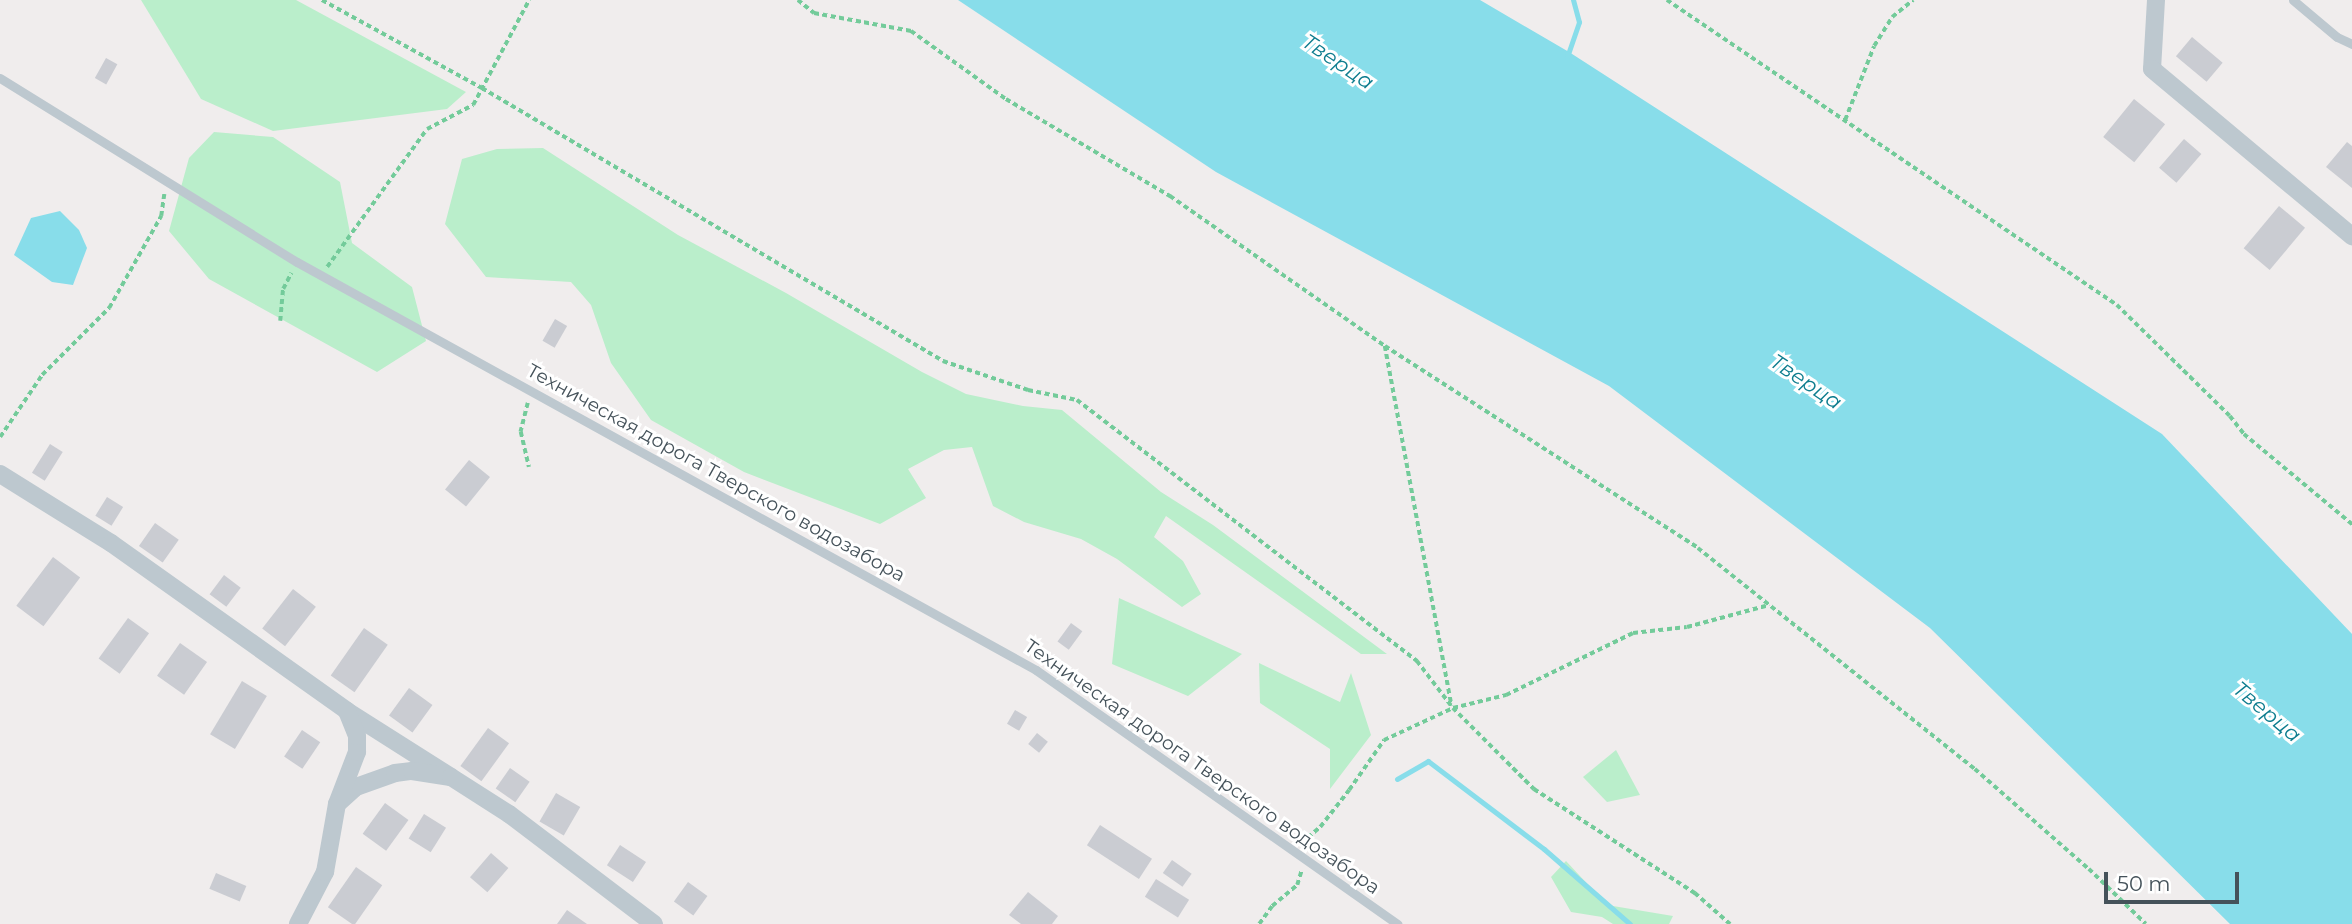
<!DOCTYPE html>
<meta charset="utf-8">
<style>
body{margin:0}
#map{position:relative;width:2352px;height:924px;overflow:hidden;background:#f0eded;font-family:Montserrat,sans-serif}
div>[style]{position:absolute}
.green>*{inset:0;background:#baeecb}
.water>*{inset:0;background:#88ddea}
.stream>*{height:5px;margin:-2.5px;padding:0 2.5px;transform-origin:2.5px;border-radius:2.5px;background:#88ddea}
.building>*{inset:0;background:#caccd2;transform-origin:0 0}
.path>*{height:3.5px;margin-top:-1.75px;transform-origin:0;background:repeating-linear-gradient(90deg,#73cb9a 0 5px,transparent 0 8.5px)}
.service>*{height:9px;margin:-4.5px;padding:0 4.5px;transform-origin:4.5px;border-radius:4.5px;background:#bdc8cf}
.minor>*{height:18px;margin:-9px;padding:0 9px;transform-origin:9px;border-radius:9px;background:#bdc8cf}
span{translate:-50% -50%;white-space:nowrap;text-align:center;line-height:1.15;-webkit-text-stroke:6px #fff;paint-order:stroke}
.street-label{font-size:19px;color:#45525a}
.water-label{font-size:21px;color:#0e7d8f;font-style:italic}
.scale{position:absolute;left:2104px;top:872px;width:135px;height:32px;box-sizing:border-box;border:4px solid #45525a;border-top:0;padding-left:9px;font-size:21px;line-height:24px;white-space:nowrap;color:#45525a;-webkit-text-stroke:5px #fff;paint-order:stroke}
</style>
<div id="map">
<div class="green">
<div style="clip-path:polygon(141px 0,296px 0,466px 92px,447px 109px,273px 131px,201px 99px)"></div>
<div style="clip-path:polygon(214px 132px,273px 137px,340px 182px,352px 243px,412px 287px,426px 341px,377px 372px,209px 279px,169px 231px,189px 158px)"></div>
<div style="clip-path:polygon(543px 148px,678px 235px,786px 293px,922px 372px,966px 394px,1023px 406px,1062px 410px,1161px 492px,1213px 525px,1387px 654px,1361px 654px,1166px 516px,1154px 537px,1183px 561px,1201px 594px,1182px 607px,1117px 559px,1081px 539px,1024px 522px,993px 506px,972px 447px,944px 450px,908px 469px,926px 498px,880px 524px,744px 472px,651px 420px,611px 363px,591px 305px,571px 282px,486px 277px,445px 224px,462px 159px,497px 149px)"></div>
<div style="clip-path:polygon(1119px 598px,1242px 654px,1188px 696px,1112px 664px)"></div>
<div style="clip-path:polygon(1259px 663px,1340px 702px,1351px 673px,1371px 735px,1330px 789px,1330px 749px,1260px 703px)"></div>
<div style="clip-path:polygon(1616px 750px,1640px 795px,1607px 802px,1583px 777px)"></div>
<div style="clip-path:polygon(1566px 861px,1607px 905px,1673px 916px,1669px 924px,1613px 924px,1602px 917px,1571px 912px,1551px 877px)"></div>
</div>
<div class="water">
<div style="clip-path:polygon(958px 0,1480px 0,1569px 52px,2162px 434px,2352px 634px,2352px 924px,2230px 924px,1930px 628px,1609px 386px,1216px 172px)"></div>
<div style="clip-path:polygon(60px 211px,79px 230px,87px 248px,73px 285px,52px 282px,14px 255px,31px 218px)"></div>
</div>
<div class="stream">
<div style="left:1567px;top:57px;width:37px;rotate:-71deg"></div>
<div style="left:1579px;top:22px;width:23px;rotate:-105deg"></div>
<div style="left:1397px;top:779px;width:36px;rotate:-30deg"></div>
<div style="left:1428px;top:761px;width:146px;rotate:37.2deg"></div>
<div style="left:1544px;top:849px;width:114px;rotate:41.1deg"></div>
</div>
<div class="building">
<div style="left:2192px;top:37px;width:40px;height:25px;rotate:40deg"></div>
<div style="left:106px;top:58px;width:13px;height:23px;rotate:29deg"></div>
<div style="left:2134px;top:99px;width:40px;height:49px;rotate:39deg"></div>
<div style="left:2184px;top:139px;width:23px;height:38px;rotate:41deg"></div>
<div style="clip-path:polygon(2347px 142px,2352px 146px,2352px 188px,2326px 167px)"></div>
<div style="left:2279px;top:206px;width:34px;height:55px;rotate:40deg"></div>
<div style="left:555px;top:319px;width:14px;height:25px;rotate:30deg"></div>
<div style="left:50px;top:444px;width:15px;height:34px;rotate:32deg"></div>
<div style="left:469px;top:460px;width:27px;height:38px;rotate:39deg"></div>
<div style="left:107px;top:497px;width:19px;height:22px;rotate:32deg"></div>
<div style="left:155px;top:523px;width:29px;height:28px;rotate:35deg"></div>
<div style="left:53px;top:557px;width:34px;height:61px;rotate:37deg"></div>
<div style="left:224px;top:575px;width:21px;height:24px;rotate:37deg"></div>
<div style="left:293px;top:589px;width:29px;height:50px;rotate:38deg"></div>
<div style="left:128px;top:618px;width:26px;height:50px;rotate:36deg"></div>
<div style="left:1071px;top:623px;width:14px;height:23px;rotate:36deg"></div>
<div style="left:364px;top:628px;width:29px;height:58px;rotate:35deg"></div>
<div style="left:180px;top:643px;width:33px;height:40px;rotate:35deg"></div>
<div style="left:242px;top:681px;width:29px;height:62px;rotate:31deg"></div>
<div style="left:409px;top:688px;width:29px;height:34px;rotate:36deg"></div>
<div style="left:1015px;top:710px;width:14px;height:16px;rotate:30deg"></div>
<div style="left:488px;top:728px;width:26px;height:47px;rotate:36deg"></div>
<div style="left:302px;top:730px;width:22px;height:32px;rotate:34deg"></div>
<div style="left:1037px;top:733px;width:14px;height:14px;rotate:39deg"></div>
<div style="left:510px;top:768px;width:24px;height:25px;rotate:35deg"></div>
<div style="left:556px;top:793px;width:28px;height:33px;rotate:30deg"></div>
<div style="left:385px;top:803px;width:29px;height:38px;rotate:36deg"></div>
<div style="left:424px;top:814px;width:26px;height:29px;rotate:32deg"></div>
<div style="left:1100px;top:825px;width:62px;height:24px;rotate:33deg"></div>
<div style="left:620px;top:845px;width:31px;height:24px;rotate:33deg"></div>
<div style="left:491px;top:853px;width:23px;height:32px;rotate:41deg"></div>
<div style="left:1172px;top:860px;width:24px;height:16px;rotate:35deg"></div>
<div style="left:356px;top:867px;width:32px;height:49px;rotate:35deg"></div>
<div style="left:216px;top:873px;width:33px;height:17px;rotate:23deg"></div>
<div style="left:1156px;top:879px;width:39px;height:21px;rotate:32deg"></div>
<div style="left:688px;top:882px;width:24px;height:24px;rotate:36deg"></div>
<div style="clip-path:polygon(1028px 892px,1058px 916px,1052px 924px,1021px 924px,1009px 915px)"></div>
<div style="clip-path:polygon(567px 910px,587px 924px,557px 924px)"></div>
</div>
<div class="path">
<div style="left:322px;top:0;width:183px;rotate:28.8deg"></div>
<div style="left:482px;top:88px;width:536px;rotate:30.63deg"></div>
<div style="left:943px;top:361px;width:90px;rotate:18.8deg"></div>
<div style="left:1028px;top:390px;width:50px;rotate:11.5deg"></div>
<div style="left:1077px;top:400px;width:429px;rotate:37.5deg"></div>
<div style="left:1417px;top:661px;width:59px;rotate:52.5deg"></div>
<div style="left:1453px;top:708px;width:115px;rotate:45deg"></div>
<div style="left:1534px;top:789px;width:192px;rotate:32.9deg"></div>
<div style="left:1695px;top:893px;width:47px;rotate:41.5deg"></div>
<div style="left:798px;top:0;width:21px;rotate:39deg"></div>
<div style="left:814px;top:13px;width:99px;rotate:10.5deg"></div>
<div style="left:911px;top:31px;width:117px;rotate:35.6deg"></div>
<div style="left:1006px;top:99px;width:191px;rotate:30.6deg"></div>
<div style="left:1170px;top:196px;width:262px;rotate:34.9deg"></div>
<div style="left:1385px;top:346px;width:373px;rotate:32.8deg"></div>
<div style="left:1698px;top:548px;width:354px;rotate:38.6deg"></div>
<div style="left:1975px;top:769px;width:152px;rotate:41.3deg"></div>
<div style="left:2089px;top:869px;width:79px;rotate:44deg"></div>
<div style="left:1667px;top:0;width:544px;rotate:34.13deg"></div>
<div style="left:2117px;top:305px;width:158px;rotate:44.5deg"></div>
<div style="left:2230px;top:416px;width:23px;rotate:52deg"></div>
<div style="left:2244px;top:434px;width:141px;rotate:39.8deg"></div>
<div style="left:1845px;top:120px;width:79px;rotate:-68.6deg"></div>
<div style="left:1874px;top:46px;width:34px;rotate:-58deg"></div>
<div style="left:1892px;top:17px;width:27px;rotate:-39deg"></div>
<div style="left:327px;top:267px;width:170px;rotate:-54.1deg"></div>
<div style="left:427px;top:129px;width:52px;rotate:-27.6deg"></div>
<div style="left:473px;top:105px;width:119px;rotate:-61.9deg"></div>
<div style="left:280px;top:321px;width:32px;rotate:-85deg"></div>
<div style="left:283px;top:289px;width:18px;rotate:-63deg"></div>
<div style="left:1385px;top:346px;width:366px;rotate:79.5deg"></div>
<div style="left:528px;top:403px;width:30px;rotate:104deg"></div>
<div style="left:521px;top:432px;width:36px;rotate:77deg"></div>
<div style="left:0;top:437px;width:75px;rotate:-55.9deg"></div>
<div style="left:42px;top:375px;width:95px;rotate:-45deg"></div>
<div style="left:109px;top:308px;width:106px;rotate:-60.5deg"></div>
<div style="left:161px;top:216px;width:22px;rotate:-82deg"></div>
<div style="left:1301px;top:843px;width:25px;rotate:-40deg"></div>
<div style="left:1320px;top:827px;width:47px;rotate:-51.9deg"></div>
<div style="left:1349px;top:790px;width:61px;rotate:-55deg"></div>
<div style="left:1384px;top:740px;width:76px;rotate:-24.9deg"></div>
<div style="left:1453px;top:708px;width:55px;rotate:-13.8deg"></div>
<div style="left:1506px;top:695px;width:141px;rotate:-26deg"></div>
<div style="left:1633px;top:633px;width:54px;rotate:-6.3deg"></div>
<div style="left:1687px;top:627px;width:85px;rotate:-15deg"></div>
<div style="left:1259px;top:924px;width:22px;rotate:-54deg"></div>
<div style="left:1272px;top:906px;width:33px;rotate:-40deg"></div>
<div style="left:1297px;top:885px;width:14px;rotate:-73deg"></div>
</div>
<div class="service">
<div style="left:2293px;top:0;width:57px;rotate:40.1deg"></div>
<div style="left:2337px;top:37px;width:17px;rotate:25deg"></div>
<div style="left:0;top:78px;width:349px;rotate:31.8deg"></div>
<div style="left:297px;top:262px;width:844px;rotate:28.9deg"></div>
<div style="left:1036px;top:670px;width:442px;rotate:35.1deg"></div>
</div>
<div class="minor">
<div style="left:2156px;top:0;width:69px;rotate:93.3deg"></div>
<div style="left:2152px;top:69px;width:261px;rotate:39.9deg"></div>
<div style="left:0;top:474px;width:131px;rotate:31.9deg"></div>
<div style="left:111px;top:543px;width:290px;rotate:35.4deg"></div>
<div style="left:347px;top:711px;width:123px;rotate:32.4deg"></div>
<div style="left:337px;top:804px;width:25px;rotate:-42deg"></div>
<div style="left:356px;top:787px;width:41px;rotate:-19.7deg"></div>
<div style="left:395px;top:773px;width:17px;rotate:-7deg"></div>
<div style="left:412px;top:771px;width:39px;rotate:9deg"></div>
<div style="left:451px;top:777px;width:69px;rotate:32.5deg"></div>
<div style="left:509px;top:814px;width:182px;rotate:37.2deg"></div>
<div style="left:298px;top:924px;width:59px;rotate:-62.6deg"></div>
<div style="left:325px;top:872px;width:69px;rotate:-80deg"></div>
<div style="left:337px;top:804px;width:56px;rotate:-69deg"></div>
<div style="left:357px;top:752px;width:16px;rotate:-90deg"></div>
<div style="left:357px;top:736px;width:27px;rotate:-112deg"></div>
</div>
<div class="street-label">
<span style="left:716px;top:473px;rotate:29deg">Техническая дорога Тверского водозабора</span>
<span style="left:1202px;top:767px;rotate:35deg">Техническая дорога Тверского водозабора</span>
</div>
<div class="water-label">
<span style="left:1338px;top:62px;rotate:34deg">Тверца</span>
<span style="left:1806px;top:382px;rotate:34deg">Тверца</span>
<span style="left:2267px;top:712px;rotate:40deg">Тверца</span>
</div>
<div class="scale">50 m</div>
</div>
